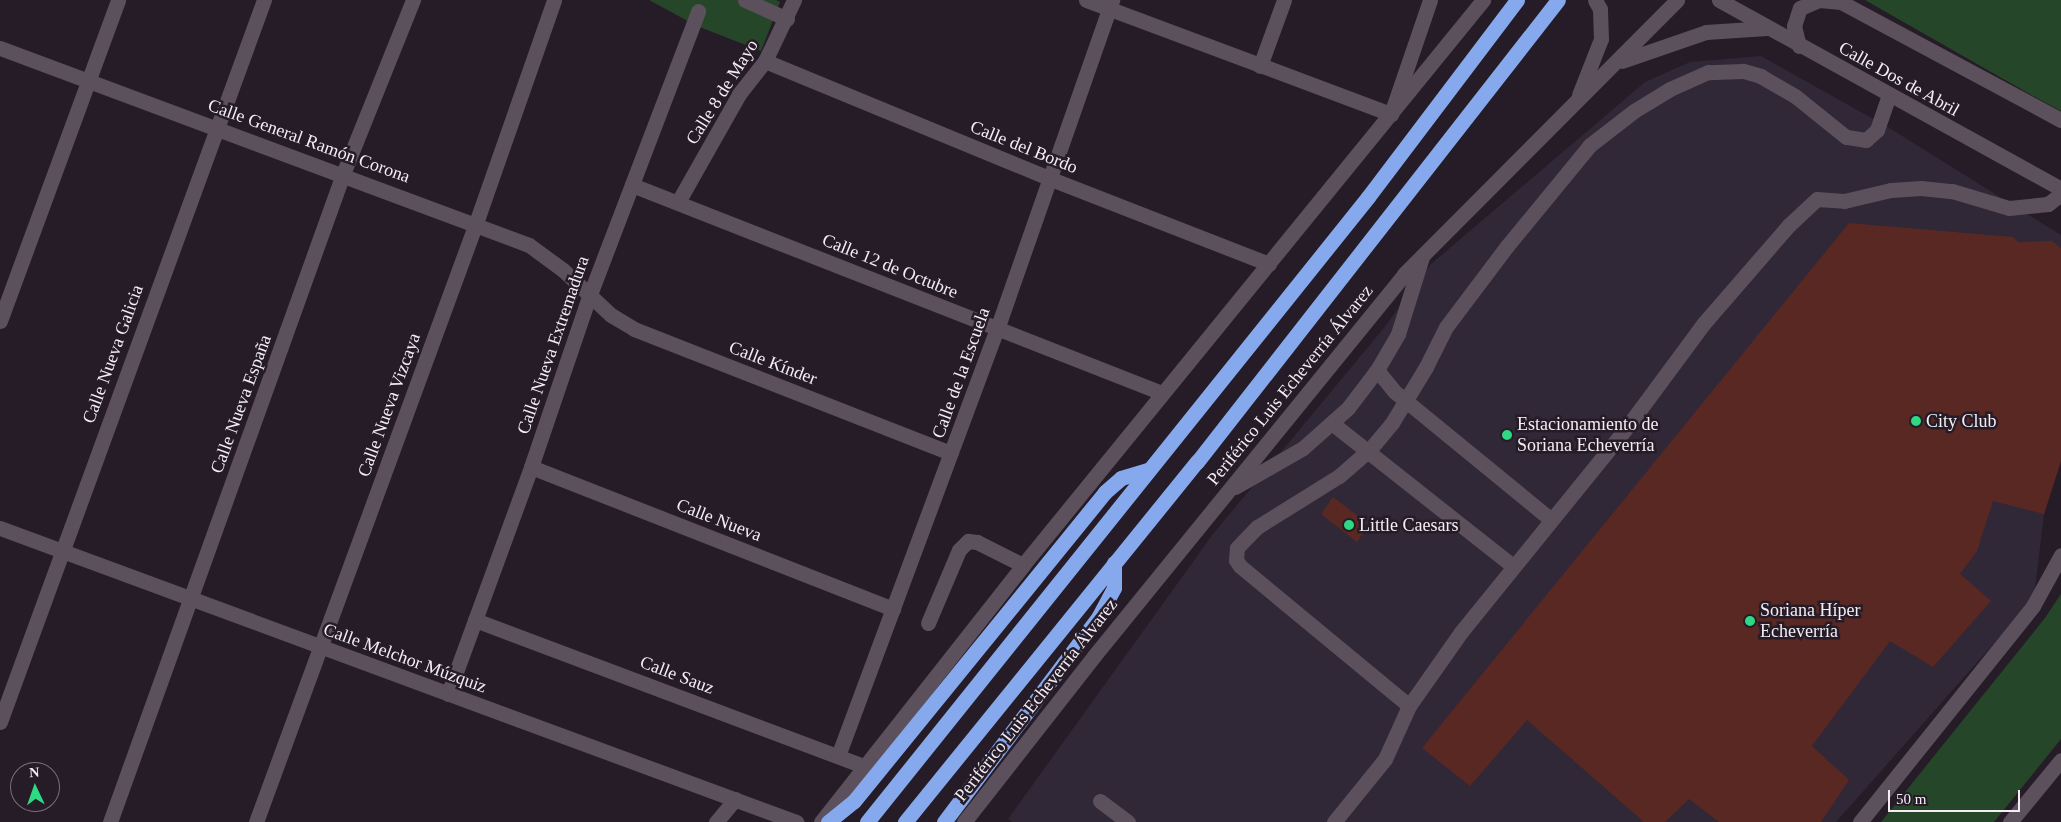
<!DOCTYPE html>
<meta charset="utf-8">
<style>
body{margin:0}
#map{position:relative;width:2061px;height:822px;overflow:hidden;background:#261c27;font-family:"Times New Roman",serif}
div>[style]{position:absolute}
.commercial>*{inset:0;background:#302737}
.green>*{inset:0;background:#264629}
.building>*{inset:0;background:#5a2823}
.minor>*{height:15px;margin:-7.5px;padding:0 7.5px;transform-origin:7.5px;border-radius:7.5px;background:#5b505c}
.highway>*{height:15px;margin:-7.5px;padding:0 7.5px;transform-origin:7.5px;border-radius:7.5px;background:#86a9ed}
.dots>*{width:14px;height:14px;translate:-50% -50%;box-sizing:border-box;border:2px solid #261c27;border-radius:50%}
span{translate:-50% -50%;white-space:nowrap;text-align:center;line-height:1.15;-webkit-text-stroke:5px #261c27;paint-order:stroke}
.street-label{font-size:18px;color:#f3edf4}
.poi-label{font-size:18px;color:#f3edf4}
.left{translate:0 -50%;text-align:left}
.north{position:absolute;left:10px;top:762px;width:50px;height:50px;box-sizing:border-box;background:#261c27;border:1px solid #787079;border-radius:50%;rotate:357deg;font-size:14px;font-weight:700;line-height:20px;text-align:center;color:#f3edf4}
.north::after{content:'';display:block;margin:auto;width:18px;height:22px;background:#2fd883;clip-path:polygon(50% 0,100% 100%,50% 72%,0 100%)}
.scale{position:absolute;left:1888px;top:790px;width:132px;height:22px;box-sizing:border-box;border:2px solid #f3edf4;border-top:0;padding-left:6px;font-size:15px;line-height:18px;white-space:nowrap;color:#f3edf4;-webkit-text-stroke:4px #261c27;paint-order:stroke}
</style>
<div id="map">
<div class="commercial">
<div style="clip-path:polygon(1761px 56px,1891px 129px,2061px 235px,2061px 461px,2044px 514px,2034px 598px,1836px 822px,1012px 822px,1008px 819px,1213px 534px,1383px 329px,1431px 264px,1645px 82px,1690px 62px)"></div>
</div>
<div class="green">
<div style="clip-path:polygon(649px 0,776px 0,780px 2px,761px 51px,697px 26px)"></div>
<div style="clip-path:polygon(1865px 0,2061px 0,2061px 111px,2035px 97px)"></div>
<div style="clip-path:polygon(2061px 594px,2061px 739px,1994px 822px,1881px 822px,2045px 618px)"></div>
</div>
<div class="building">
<div style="clip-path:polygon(1849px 223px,2013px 237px,2018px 242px,2052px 241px,2061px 248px,2061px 461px,2044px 514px,1993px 501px,1977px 551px,1960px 574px,1991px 601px,1933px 667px,1890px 641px,1812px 746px,1849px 780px,1821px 822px,1719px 822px,1689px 799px,1665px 822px,1644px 822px,1527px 720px,1470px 786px,1422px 748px)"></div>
<div style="clip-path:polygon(1333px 497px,1362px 519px,1365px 531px,1357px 542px,1321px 514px)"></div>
</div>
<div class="minor">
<div style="left:745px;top:0;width:46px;rotate:24.3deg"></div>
<div style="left:1086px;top:0;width:326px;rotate:20.5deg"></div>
<div style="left:1391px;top:114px;width:120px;rotate:-71.1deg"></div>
<div style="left:1719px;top:0;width:391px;rotate:28.9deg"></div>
<div style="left:1837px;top:0;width:254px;rotate:28.2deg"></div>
<div style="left:1799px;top:46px;width:21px;rotate:-104deg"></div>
<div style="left:1794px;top:26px;width:19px;rotate:-72deg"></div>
<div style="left:1800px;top:8px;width:21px;rotate:-23deg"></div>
<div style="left:1819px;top:0;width:22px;rotate:5deg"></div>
<div style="left:0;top:48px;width:564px;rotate:20.43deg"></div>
<div style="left:529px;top:245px;width:42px;rotate:36.3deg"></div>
<div style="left:563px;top:270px;width:66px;rotate:43.2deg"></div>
<div style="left:611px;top:315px;width:27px;rotate:31deg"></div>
<div style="left:634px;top:329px;width:340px;rotate:21.4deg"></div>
<div style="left:765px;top:61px;width:309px;rotate:22.4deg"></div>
<div style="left:1051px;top:179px;width:234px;rotate:21.3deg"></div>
<div style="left:1622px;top:61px;width:89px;rotate:-19deg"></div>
<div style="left:1706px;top:32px;width:61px;rotate:-3.8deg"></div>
<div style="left:1260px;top:66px;width:70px;rotate:-70deg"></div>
<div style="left:1579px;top:95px;width:60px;rotate:-68.6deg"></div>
<div style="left:1601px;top:39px;width:30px;rotate:-92deg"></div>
<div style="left:1600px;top:9px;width:10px;rotate:-119deg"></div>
<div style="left:1889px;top:95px;width:37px;rotate:109deg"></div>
<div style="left:1877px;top:130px;width:15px;rotate:138deg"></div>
<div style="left:1866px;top:140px;width:20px;rotate:-171deg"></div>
<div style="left:1846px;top:137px;width:65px;rotate:-141.2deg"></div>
<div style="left:1795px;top:96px;width:39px;rotate:-150deg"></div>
<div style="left:1761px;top:76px;width:19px;rotate:-164deg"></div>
<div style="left:1743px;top:71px;width:35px;rotate:178deg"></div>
<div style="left:1708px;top:72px;width:42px;rotate:155.9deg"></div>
<div style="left:1670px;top:89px;width:42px;rotate:148.6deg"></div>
<div style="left:1634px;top:111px;width:56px;rotate:142.3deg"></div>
<div style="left:1590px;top:145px;width:131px;rotate:129.4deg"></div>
<div style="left:1507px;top:246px;width:101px;rotate:127deg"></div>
<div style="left:1446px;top:327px;width:45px;rotate:116.6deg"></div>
<div style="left:1426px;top:367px;width:66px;rotate:121.3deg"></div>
<div style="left:1392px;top:423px;width:35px;rotate:130deg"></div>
<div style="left:1369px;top:450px;width:40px;rotate:139deg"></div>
<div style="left:1339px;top:476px;width:97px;rotate:148.1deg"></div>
<div style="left:1257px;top:527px;width:29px;rotate:134deg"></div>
<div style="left:1237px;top:548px;width:12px;rotate:95deg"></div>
<div style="left:1236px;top:560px;width:7px;rotate:56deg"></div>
<div style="left:1240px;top:566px;width:219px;rotate:39.6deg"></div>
<div style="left:1409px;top:706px;width:90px;rotate:-54.9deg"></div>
<div style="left:1461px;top:632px;width:269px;rotate:-51deg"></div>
<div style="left:1630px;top:423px;width:124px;rotate:-53.5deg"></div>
<div style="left:1704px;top:323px;width:130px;rotate:-49.1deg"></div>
<div style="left:1789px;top:225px;width:38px;rotate:-43deg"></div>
<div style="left:1817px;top:199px;width:27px;rotate:4deg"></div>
<div style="left:1844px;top:201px;width:48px;rotate:-13.2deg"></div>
<div style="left:1891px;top:190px;width:30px;rotate:-4deg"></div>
<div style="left:1921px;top:188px;width:31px;rotate:6deg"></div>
<div style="left:1952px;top:191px;width:59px;rotate:16.6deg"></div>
<div style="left:2009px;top:208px;width:39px;rotate:-6deg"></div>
<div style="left:2048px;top:204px;width:16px;rotate:-38deg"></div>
<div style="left:632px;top:185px;width:569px;rotate:21.43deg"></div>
<div style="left:678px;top:202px;width:124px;rotate:-60.5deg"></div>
<div style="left:739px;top:94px;width:42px;rotate:-51.8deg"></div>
<div style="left:765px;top:61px;width:68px;rotate:-64.6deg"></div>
<div style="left:0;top:321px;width:342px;rotate:-69.8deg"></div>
<div style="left:1377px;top:370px;width:28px;rotate:51deg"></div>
<div style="left:1395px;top:392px;width:200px;rotate:39.3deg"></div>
<div style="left:1333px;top:424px;width:229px;rotate:38.3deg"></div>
<div style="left:531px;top:467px;width:389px;rotate:21.4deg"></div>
<div style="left:1235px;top:487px;width:78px;rotate:-29.8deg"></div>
<div style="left:1303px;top:448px;width:60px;rotate:-41.6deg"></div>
<div style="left:1348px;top:408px;width:48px;rotate:-52.7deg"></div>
<div style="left:1377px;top:370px;width:42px;rotate:-59.7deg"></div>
<div style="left:1398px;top:334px;width:81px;rotate:-72.7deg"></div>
<div style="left:0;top:528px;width:849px;rotate:20.27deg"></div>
<div style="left:475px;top:620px;width:415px;rotate:20.6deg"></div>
<div style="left:928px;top:623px;width:79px;rotate:-67deg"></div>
<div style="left:959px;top:550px;width:13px;rotate:-45deg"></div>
<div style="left:968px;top:541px;width:9px;rotate:6deg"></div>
<div style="left:977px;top:542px;width:51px;rotate:26.6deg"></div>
<div style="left:448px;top:694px;width:242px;rotate:-69.9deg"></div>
<div style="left:531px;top:467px;width:180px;rotate:-71.2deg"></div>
<div style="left:589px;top:297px;width:306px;rotate:-69.1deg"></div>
<div style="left:0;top:722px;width:769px;rotate:-69.92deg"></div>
<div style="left:838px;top:756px;width:456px;rotate:-69.6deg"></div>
<div style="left:997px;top:329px;width:349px;rotate:-70.7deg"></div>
<div style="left:1100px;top:801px;width:35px;rotate:37deg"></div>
<div style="left:110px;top:822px;width:689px;rotate:-70.22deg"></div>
<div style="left:343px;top:174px;width:188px;rotate:-68.1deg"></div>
<div style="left:256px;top:822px;width:638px;rotate:-69.83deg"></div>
<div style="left:476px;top:223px;width:236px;rotate:-70.7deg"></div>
<div style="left:716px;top:822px;width:30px;rotate:-50deg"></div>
<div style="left:821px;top:822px;width:327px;rotate:-51.8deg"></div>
<div style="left:1023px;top:565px;width:729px;rotate:-50.85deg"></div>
<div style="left:964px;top:822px;width:211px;rotate:-51.9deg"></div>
<div style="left:1094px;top:656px;width:492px;rotate:-50.9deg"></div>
<div style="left:1404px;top:274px;width:387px;rotate:-45.1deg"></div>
<div style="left:1334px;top:822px;width:81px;rotate:-51deg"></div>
<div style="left:1385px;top:759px;width:58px;rotate:-65.6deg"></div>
<div style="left:1860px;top:822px;width:277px;rotate:-51.3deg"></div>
<div style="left:2033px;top:606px;width:58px;rotate:-61.2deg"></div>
<div style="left:2010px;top:822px;width:80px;rotate:-50.6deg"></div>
</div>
<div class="highway">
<div style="left:828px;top:822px;width:33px;rotate:-39deg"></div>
<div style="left:854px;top:801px;width:398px;rotate:-50.9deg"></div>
<div style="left:1105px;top:492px;width:21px;rotate:-41deg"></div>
<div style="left:1121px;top:478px;width:27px;rotate:-17deg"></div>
<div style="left:867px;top:822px;width:801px;rotate:-51.28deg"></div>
<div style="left:1368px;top:197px;width:247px;rotate:-52.9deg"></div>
<div style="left:905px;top:822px;width:464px;rotate:-51deg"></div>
<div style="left:1197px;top:462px;width:586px;rotate:-52deg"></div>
<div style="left:944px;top:822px;width:258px;rotate:-53deg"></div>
<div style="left:1099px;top:616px;width:32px;rotate:-62deg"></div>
<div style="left:1114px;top:588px;width:25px;rotate:-90deg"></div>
</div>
<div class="dots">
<div style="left:1916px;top:421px;background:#2fd883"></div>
<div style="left:1507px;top:435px;background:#2fd883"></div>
<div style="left:1349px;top:525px;background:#2fd883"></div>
<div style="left:1750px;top:621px;background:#2fd883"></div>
</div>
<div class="street-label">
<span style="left:1899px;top:79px;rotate:29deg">Calle Dos de Abril</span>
<span style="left:722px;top:92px;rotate:-58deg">Calle 8 de Mayo</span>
<span style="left:309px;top:141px;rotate:20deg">Calle General Ramón Corona</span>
<span style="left:1024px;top:147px;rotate:22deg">Calle del Bordo</span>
<span style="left:890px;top:266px;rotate:22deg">Calle 12 de Octubre</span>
<span style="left:553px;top:345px;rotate:-71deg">Calle Nueva Extremadura</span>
<span style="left:113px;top:354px;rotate:-70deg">Calle Nueva Galicia</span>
<span style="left:773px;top:363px;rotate:21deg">Calle Kínder</span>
<span style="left:961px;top:373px;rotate:-70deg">Calle de la Escuela</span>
<span style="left:1290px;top:385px;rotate:-51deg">Periférico Luis Echeverría Álvarez</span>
<span style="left:241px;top:404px;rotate:-70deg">Calle Nueva España</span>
<span style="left:389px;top:405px;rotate:-70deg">Calle Nueva Vizcaya</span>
<span style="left:719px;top:520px;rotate:21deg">Calle Nueva</span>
<span style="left:405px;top:658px;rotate:20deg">Calle Melchor Múzquiz</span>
<span style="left:677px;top:675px;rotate:21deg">Calle Sauz</span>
<span style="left:1036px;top:700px;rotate:-52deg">Periférico Luis Echeverría Álvarez</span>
</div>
<div class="poi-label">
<span class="left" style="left:1926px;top:421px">City Club</span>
<span class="left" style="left:1517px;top:435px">Estacionamiento de<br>Soriana Echeverría</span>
<span class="left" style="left:1359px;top:525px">Little Caesars</span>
<span class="left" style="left:1760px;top:621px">Soriana Híper<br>Echeverría</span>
</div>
<div class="north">N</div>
<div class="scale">50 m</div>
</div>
